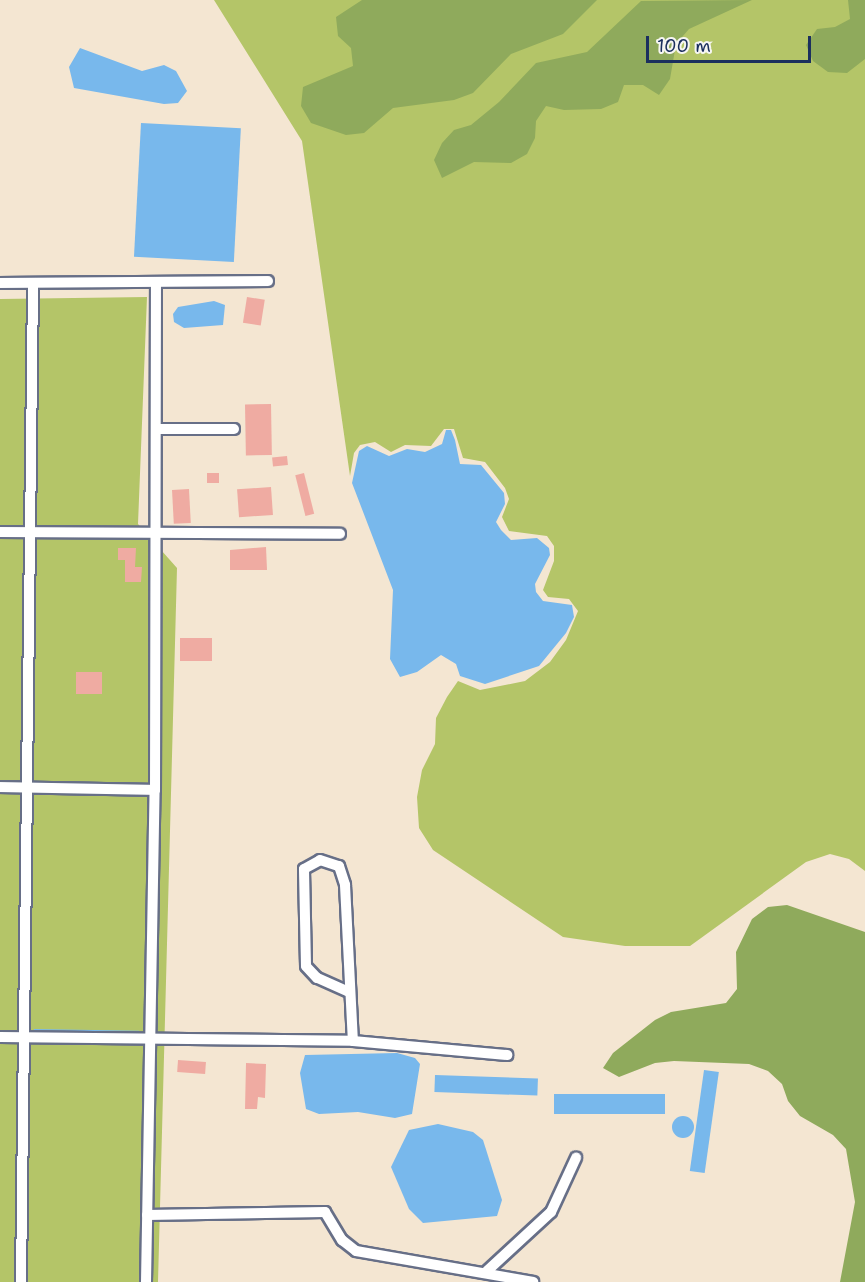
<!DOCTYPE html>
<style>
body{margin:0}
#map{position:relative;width:865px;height:1282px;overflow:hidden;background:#f4e6d2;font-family:"Shantell Sans",sans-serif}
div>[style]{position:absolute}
.green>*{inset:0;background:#b4c568}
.forest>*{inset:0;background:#8faa5c}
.water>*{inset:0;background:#78b8ec;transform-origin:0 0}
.round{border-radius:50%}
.building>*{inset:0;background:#efaba2;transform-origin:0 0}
.roads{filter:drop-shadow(2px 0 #676f87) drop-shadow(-2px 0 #676f87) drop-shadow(0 2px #676f87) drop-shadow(0 -2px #676f87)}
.minor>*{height:10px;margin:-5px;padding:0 5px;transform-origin:5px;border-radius:5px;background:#fff}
span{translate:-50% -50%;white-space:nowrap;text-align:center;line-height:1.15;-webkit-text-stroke:4.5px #f6f6f2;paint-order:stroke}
.scale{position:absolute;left:646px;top:36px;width:165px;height:27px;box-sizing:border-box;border:3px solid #1b2f5e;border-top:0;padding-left:8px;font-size:18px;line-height:21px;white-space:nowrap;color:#1b2f5e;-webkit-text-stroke:4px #f6f6f2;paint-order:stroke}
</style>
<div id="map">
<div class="green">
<div style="clip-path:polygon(214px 0,865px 0,865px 871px,849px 859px,830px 854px,806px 862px,690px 946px,625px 946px,563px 937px,433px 850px,419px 828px,417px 797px,422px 770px,435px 744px,436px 718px,447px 697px,458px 681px,480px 690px,525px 681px,550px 662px,566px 640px,578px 611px,569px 599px,548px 597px,543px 590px,554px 561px,554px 546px,547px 536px,509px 531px,502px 517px,509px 499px,505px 488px,485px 462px,463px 458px,454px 429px,444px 429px,431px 446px,405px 445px,391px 452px,375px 442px,360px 445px,354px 453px,350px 476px,302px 141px)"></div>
<div style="clip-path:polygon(147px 297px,138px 524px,177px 568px,158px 1282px,0 1282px,0 299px)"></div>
</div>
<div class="forest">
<div style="clip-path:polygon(362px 0,597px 0,563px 34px,511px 54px,473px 93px,454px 100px,393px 108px,364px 133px,346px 135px,311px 123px,301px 106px,303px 87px,353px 66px,351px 48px,338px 36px,336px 17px)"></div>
<div style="clip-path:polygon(752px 0,689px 29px,676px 44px,670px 79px,659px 95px,643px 85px,624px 85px,618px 102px,601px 109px,564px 110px,546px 106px,536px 121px,535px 138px,527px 154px,511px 163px,474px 162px,442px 178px,434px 160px,442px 143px,454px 130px,471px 125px,499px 102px,536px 63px,587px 52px,641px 1px)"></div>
<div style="clip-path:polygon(848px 0,865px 0,865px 59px,847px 73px,828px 72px,813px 61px,806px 45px,817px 29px,835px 27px,850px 19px)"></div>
<div style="clip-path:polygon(787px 905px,865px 932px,865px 1282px,840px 1282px,855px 1202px,846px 1149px,833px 1135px,800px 1116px,788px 1101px,782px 1084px,768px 1071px,749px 1064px,674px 1061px,655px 1063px,619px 1077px,603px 1068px,613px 1053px,655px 1020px,671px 1012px,726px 1003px,737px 989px,736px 952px,752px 919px,768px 907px)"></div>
</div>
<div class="water">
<div style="clip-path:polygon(80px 48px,142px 71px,164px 65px,176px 71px,187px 91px,178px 103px,164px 104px,74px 88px,69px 67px)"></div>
<div style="left:141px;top:123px;width:100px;height:134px;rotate:3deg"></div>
<div style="clip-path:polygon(214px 301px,225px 305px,223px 325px,184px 328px,174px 322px,173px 314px,178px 307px)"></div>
<div style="clip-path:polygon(446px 430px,451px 430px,455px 440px,460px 464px,481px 465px,504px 493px,505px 504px,496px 522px,501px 530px,511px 540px,537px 538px,549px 548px,550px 555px,535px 584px,536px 592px,543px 601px,572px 605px,574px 617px,566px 633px,539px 666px,485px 684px,460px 676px,456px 664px,441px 655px,417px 672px,400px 677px,390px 659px,393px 590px,352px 483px,359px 451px,367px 446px,389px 456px,407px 449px,425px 452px,442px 444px)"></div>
<div style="left:34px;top:1029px;width:105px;height:2px;rotate:1deg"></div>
<div style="clip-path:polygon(397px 1053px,415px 1058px,420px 1064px,412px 1114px,395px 1118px,358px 1112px,319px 1114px,306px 1109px,300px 1073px,305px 1055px)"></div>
<div style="left:704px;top:1070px;width:15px;height:102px;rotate:8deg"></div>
<div style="left:435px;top:1075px;width:103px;height:17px;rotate:2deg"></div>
<div style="left:554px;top:1094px;width:111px;height:20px"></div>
<div class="round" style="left:672px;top:1116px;width:22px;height:22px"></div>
<div style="clip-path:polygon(438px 1124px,473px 1132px,483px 1140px,502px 1200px,497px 1216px,423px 1223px,409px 1209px,391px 1167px,409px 1130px)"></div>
</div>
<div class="building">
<div style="left:247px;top:297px;width:18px;height:26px;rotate:9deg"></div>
<div style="left:271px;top:404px;width:51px;height:26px;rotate:89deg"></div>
<div style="left:287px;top:456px;width:9px;height:15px;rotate:84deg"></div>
<div style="left:207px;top:473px;width:12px;height:10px"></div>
<div style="left:304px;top:473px;width:42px;height:9px;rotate:76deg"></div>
<div style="left:271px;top:487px;width:28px;height:34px;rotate:86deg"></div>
<div style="left:189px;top:489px;width:34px;height:17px;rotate:87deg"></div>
<div style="clip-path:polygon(266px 547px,267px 570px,230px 570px,230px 550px)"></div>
<div style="clip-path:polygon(118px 548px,136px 548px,135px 567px,142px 567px,141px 582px,125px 582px,125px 560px,118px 560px)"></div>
<div style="left:180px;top:638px;width:32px;height:23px"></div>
<div style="left:76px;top:672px;width:26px;height:22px"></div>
<div style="left:178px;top:1060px;width:28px;height:12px;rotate:4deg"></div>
<div style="clip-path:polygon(246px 1063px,266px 1064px,265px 1098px,258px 1097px,257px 1109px,245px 1109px)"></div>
</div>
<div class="roads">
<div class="minor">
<div style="left:0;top:283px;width:268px;rotate:-0.4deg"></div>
<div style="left:156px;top:429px;width:78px"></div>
<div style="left:0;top:532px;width:340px;rotate:0.3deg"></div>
<div style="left:0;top:787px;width:155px;rotate:1.1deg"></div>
<div style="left:349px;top:992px;width:35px;rotate:-156deg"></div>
<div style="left:317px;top:978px;width:16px;rotate:-133deg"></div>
<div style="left:306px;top:966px;width:97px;rotate:-91.2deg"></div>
<div style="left:304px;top:869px;width:18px;rotate:-29deg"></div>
<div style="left:320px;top:860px;width:20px;rotate:18deg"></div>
<div style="left:339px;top:866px;width:20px;rotate:72deg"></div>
<div style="left:345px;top:885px;width:156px;rotate:87.1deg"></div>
<div style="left:0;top:1037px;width:353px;rotate:0.6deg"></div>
<div style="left:353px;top:1041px;width:155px;rotate:5.2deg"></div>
<div style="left:147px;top:1215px;width:178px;rotate:-1deg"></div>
<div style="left:325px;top:1212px;width:33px;rotate:59deg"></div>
<div style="left:342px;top:1240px;width:18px;rotate:38deg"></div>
<div style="left:356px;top:1251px;width:180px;rotate:9.9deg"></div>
<div style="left:487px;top:1271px;width:87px;rotate:-42.7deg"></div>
<div style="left:551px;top:1212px;width:60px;rotate:-65.2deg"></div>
<div style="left:21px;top:1282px;width:999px;rotate:-89.31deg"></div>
<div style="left:146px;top:1282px;width:492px;rotate:-89deg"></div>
<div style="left:155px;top:790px;width:506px;rotate:-89.89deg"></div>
</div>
</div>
<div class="scale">100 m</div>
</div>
